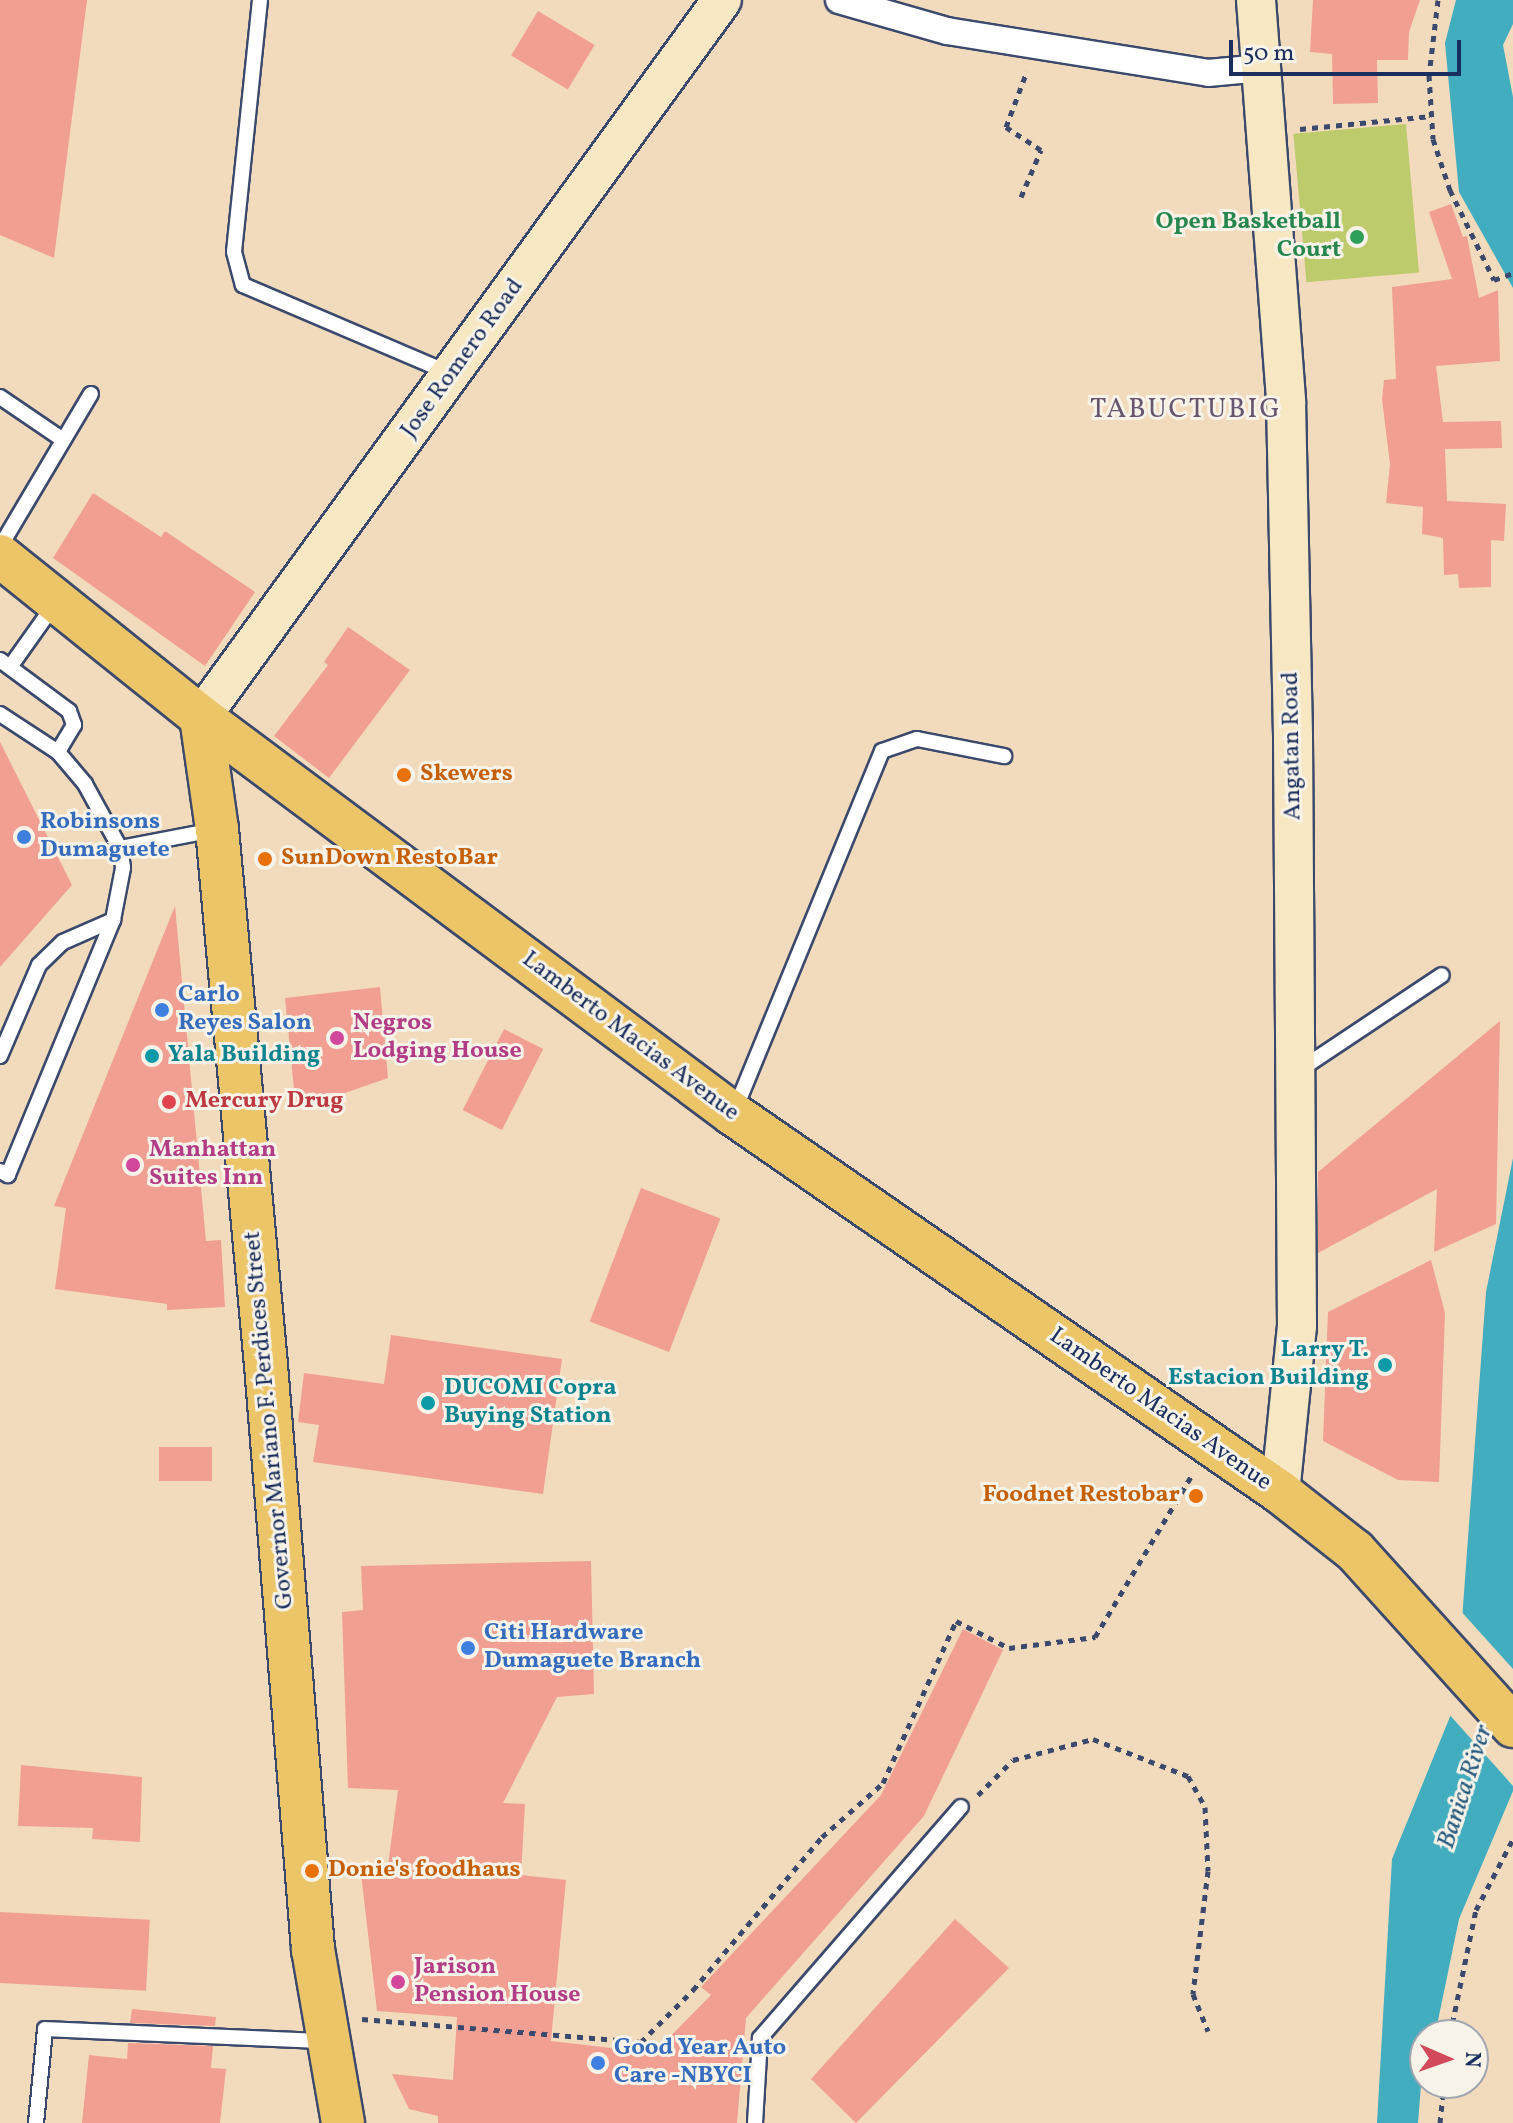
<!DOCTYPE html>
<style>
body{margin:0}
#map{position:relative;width:1513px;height:2123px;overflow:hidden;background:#f2dbbc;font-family:Vollkorn,serif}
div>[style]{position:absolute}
.green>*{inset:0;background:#becb6d;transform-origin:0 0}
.water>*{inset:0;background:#41adbf}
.pier>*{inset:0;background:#f2dbbc}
.building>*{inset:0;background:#f09f92;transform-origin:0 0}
.path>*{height:5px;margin-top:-2.5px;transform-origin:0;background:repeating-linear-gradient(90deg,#3b496c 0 6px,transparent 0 12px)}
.roads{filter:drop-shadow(2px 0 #3b496c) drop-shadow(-2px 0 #3b496c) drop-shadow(0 2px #3b496c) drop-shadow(0 -2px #3b496c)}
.service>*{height:14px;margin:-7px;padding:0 7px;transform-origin:7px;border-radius:7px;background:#fff}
.minor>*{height:26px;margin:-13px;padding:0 13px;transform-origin:13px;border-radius:13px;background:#fff}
.secondary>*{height:38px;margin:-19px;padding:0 19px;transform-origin:19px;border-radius:19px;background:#f7e8c3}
.primary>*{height:42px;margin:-21px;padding:0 21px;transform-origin:21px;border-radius:21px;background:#ecc569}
.dots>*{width:22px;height:22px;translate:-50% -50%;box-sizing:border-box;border:4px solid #f7f3e8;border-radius:50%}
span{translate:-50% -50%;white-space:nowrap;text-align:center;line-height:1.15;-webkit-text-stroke:6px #f7f3e8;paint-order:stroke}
.leisure-label{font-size:24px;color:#27864d;font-weight:700}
.right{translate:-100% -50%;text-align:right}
.street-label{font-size:24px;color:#1b2f5e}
.food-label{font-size:24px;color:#c56008;font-weight:700}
.left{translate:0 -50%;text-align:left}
.shop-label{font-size:24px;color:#366cbe;font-weight:700}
.hotel-label{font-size:24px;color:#b23c85;font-weight:700}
.culture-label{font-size:24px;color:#0d838f;font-weight:700}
.health-label{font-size:24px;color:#be3a42;font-weight:700}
.water-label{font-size:26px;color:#285b80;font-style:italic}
.quarter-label{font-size:28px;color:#665670;letter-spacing:2px}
.north{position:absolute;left:1409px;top:2019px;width:80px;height:80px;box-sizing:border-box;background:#f7f3e8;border:2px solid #9fa5b1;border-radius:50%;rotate:92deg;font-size:22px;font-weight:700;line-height:32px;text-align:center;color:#1b2f5e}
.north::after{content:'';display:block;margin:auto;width:28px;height:36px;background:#d1495b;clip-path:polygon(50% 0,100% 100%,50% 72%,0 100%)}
.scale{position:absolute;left:1229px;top:40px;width:232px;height:36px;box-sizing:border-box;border:4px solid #1b2f5e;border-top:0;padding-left:10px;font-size:24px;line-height:28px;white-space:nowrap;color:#1b2f5e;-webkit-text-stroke:6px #f7f3e8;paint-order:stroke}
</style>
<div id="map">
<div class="green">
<div style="left:1406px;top:124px;width:149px;height:113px;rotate:85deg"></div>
</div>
<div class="water">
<div style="clip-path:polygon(1456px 0,1513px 0,1513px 24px,1503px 45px,1513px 97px,1513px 288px,1459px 192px,1445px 43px)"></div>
<div style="clip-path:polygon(1513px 1158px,1513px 1791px,1459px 1919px,1435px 2035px,1425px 2035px,1418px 2123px,1377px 2123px,1392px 1859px,1456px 1702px,1486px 1292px)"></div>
</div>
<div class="pier">
<div style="clip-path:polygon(1459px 1609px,1513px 1669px,1513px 1786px,1448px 1713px)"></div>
</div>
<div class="building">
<div style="clip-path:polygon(0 0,87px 0,54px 258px,0 235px)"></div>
<div style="clip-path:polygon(1313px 0,1420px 0,1409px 32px,1408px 60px,1377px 60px,1378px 103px,1333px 104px,1332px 54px,1310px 52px)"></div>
<div style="left:538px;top:11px;width:66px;height:52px;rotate:31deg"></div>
<div style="clip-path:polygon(1451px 204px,1463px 237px,1467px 236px,1479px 298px,1498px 290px,1500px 361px,1436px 366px,1443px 422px,1501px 421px,1502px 448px,1445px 449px,1447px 501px,1506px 504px,1504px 541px,1491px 540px,1491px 587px,1459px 588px,1458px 574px,1444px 575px,1443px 538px,1422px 534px,1423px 507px,1386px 503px,1390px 464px,1382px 399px,1384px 380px,1396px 379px,1392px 287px,1452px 279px,1429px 212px)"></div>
<div style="clip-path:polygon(93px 493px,161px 537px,165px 531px,255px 592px,205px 666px,53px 558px)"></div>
<div style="clip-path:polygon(348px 627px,410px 670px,329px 778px,274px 736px,328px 665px,324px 662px)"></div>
<div style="clip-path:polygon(0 742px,72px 885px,0 967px)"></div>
<div style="clip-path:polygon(175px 906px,206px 1241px,221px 1240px,225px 1307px,167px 1310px,167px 1304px,55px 1289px,66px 1208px,54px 1206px)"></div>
<div style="clip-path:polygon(380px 987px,388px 1078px,296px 1110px,285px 998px)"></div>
<div style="clip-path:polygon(1500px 1021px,1496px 1224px,1434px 1252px,1437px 1189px,1318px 1253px,1318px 1172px)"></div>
<div style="left:504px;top:1029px;width:44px;height:91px;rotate:27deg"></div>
<div style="left:641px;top:1188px;width:85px;height:143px;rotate:21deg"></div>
<div style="clip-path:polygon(1431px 1260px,1445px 1313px,1439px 1482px,1398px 1480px,1323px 1441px,1328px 1312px)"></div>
<div style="clip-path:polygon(391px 1335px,562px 1359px,543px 1494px,313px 1462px,319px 1425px,298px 1422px,304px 1373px,384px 1384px)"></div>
<div style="left:159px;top:1447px;width:53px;height:34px"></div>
<div style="clip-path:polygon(591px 1561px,594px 1694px,557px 1697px,503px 1803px,525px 1804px,521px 1875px,566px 1880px,551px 2041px,654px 2053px,711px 1995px,701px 1987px,881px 1795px,963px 1629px,1003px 1650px,924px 1816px,746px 2018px,737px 2123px,438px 2123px,438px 2116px,409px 2109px,392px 2074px,453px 2080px,457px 2017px,377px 2011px,360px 1865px,388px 1865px,398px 1790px,348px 1788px,342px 1612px,363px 1610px,361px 1566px)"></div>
<div style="clip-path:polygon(21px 1765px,142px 1777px,140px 1842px,92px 1839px,93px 1828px,18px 1826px)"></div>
<div style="left:0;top:1912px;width:150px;height:71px;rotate:3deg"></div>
<div style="clip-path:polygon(955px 1919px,1009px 1968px,856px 2123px,811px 2079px)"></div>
<div style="clip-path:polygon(132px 2009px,216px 2017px,215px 2026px,130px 2023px)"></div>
<div style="clip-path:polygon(128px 2043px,213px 2046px,211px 2068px,226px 2069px,220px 2123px,82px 2123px,89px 2055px,127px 2059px)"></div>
</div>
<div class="path">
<div style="left:1438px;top:0;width:76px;rotate:96.8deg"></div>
<div style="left:1429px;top:75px;width:64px;rotate:86.4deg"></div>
<div style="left:1433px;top:139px;width:54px;rotate:71.6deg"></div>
<div style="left:1450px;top:190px;width:100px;rotate:63.9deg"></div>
<div style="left:1494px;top:280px;width:20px;rotate:-20deg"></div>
<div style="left:1300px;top:129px;width:132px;rotate:-5.7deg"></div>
<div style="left:1021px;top:197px;width:51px;rotate:-66.9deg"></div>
<div style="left:1041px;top:150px;width:42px;rotate:-146.7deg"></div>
<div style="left:1006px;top:127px;width:60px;rotate:-69.4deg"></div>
<div style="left:978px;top:1795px;width:49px;rotate:-45deg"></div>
<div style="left:1013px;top:1760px;width:83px;rotate:-14.7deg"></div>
<div style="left:1093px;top:1739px;width:102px;rotate:21.3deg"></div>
<div style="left:1188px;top:1776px;width:35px;rotate:61deg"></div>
<div style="left:1205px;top:1807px;width:64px;rotate:87.3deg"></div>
<div style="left:1208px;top:1871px;width:124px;rotate:97deg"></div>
<div style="left:1193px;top:1994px;width:40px;rotate:68deg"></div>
<div style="left:362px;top:2019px;width:280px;rotate:4.7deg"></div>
<div style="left:641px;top:2042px;width:74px;rotate:-45deg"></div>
<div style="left:693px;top:1990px;width:200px;rotate:-49.9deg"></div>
<div style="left:822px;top:1837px;width:81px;rotate:-41.5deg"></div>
<div style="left:883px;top:1783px;width:178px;rotate:-65.7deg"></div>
<div style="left:956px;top:1621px;width:59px;rotate:27deg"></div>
<div style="left:1009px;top:1648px;width:87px;rotate:-7.3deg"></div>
<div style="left:1095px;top:1637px;width:191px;rotate:-59.1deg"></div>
<div style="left:1450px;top:2035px;width:128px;rotate:-78.3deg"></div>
<div style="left:1476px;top:1910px;width:80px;rotate:-62.5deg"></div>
<div style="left:1440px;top:2123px;width:40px;rotate:-84.3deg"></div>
</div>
<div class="roads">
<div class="service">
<div style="left:260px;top:0;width:253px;rotate:95.9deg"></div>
<div style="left:234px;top:252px;width:34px;rotate:75deg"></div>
<div style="left:243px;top:285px;width:224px;rotate:23.1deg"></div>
<div style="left:0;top:397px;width:76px;rotate:34.3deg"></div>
<div style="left:0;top:547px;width:178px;rotate:-59.3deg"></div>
<div style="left:0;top:660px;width:86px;rotate:36.5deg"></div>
<div style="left:69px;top:711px;width:15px;rotate:70deg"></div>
<div style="left:74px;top:725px;width:31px;rotate:121deg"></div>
<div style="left:10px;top:667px;width:76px;rotate:-54.6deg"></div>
<div style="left:0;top:714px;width:69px;rotate:33.2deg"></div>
<div style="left:58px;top:752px;width:42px;rotate:49.8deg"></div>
<div style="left:85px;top:784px;width:73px;rotate:61.3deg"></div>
<div style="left:120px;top:848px;width:20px;rotate:81deg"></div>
<div style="left:123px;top:868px;width:53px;rotate:100.9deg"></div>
<div style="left:113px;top:920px;width:276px;rotate:112.4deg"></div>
<div style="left:8px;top:1175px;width:9px;rotate:-153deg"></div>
<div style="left:120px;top:848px;width:96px;rotate:-10.8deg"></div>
<div style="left:0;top:1056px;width:99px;rotate:-66.8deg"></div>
<div style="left:39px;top:965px;width:33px;rotate:-44deg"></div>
<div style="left:63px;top:942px;width:55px;rotate:-23.7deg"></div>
<div style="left:1301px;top:1069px;width:169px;rotate:-33.7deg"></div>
<div style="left:734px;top:1112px;width:390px;rotate:-67.7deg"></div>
<div style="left:882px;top:751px;width:37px;rotate:-19deg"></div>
<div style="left:917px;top:739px;width:89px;rotate:11.1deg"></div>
<div style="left:36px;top:2123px;width:94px;rotate:-84.5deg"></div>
<div style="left:45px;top:2029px;width:280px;rotate:2.5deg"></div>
<div style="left:755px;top:2123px;width:85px;rotate:-86.6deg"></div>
<div style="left:760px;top:2038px;width:306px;rotate:-49deg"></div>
</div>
<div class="minor">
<div style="left:839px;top:0;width:112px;rotate:16deg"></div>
<div style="left:947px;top:31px;width:264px;rotate:9.1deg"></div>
<div style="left:1208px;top:73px;width:54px;rotate:-5.3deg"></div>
</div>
<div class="secondary">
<div style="left:1256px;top:0;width:402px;rotate:85.7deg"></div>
<div style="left:1286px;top:401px;width:337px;rotate:88.8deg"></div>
<div style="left:1293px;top:738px;width:588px;rotate:89.61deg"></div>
<div style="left:1297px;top:1326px;width:167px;rotate:95.8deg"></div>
<div style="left:201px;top:717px;width:886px;rotate:-54deg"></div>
</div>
<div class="primary">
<div style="left:0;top:556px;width:258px;rotate:38.7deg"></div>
<div style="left:201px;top:717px;width:664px;rotate:36.73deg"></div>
<div style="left:733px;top:1114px;width:665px;rotate:34.65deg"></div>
<div style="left:1280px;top:1492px;width:95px;rotate:38.2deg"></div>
<div style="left:1355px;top:1551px;width:236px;rotate:47.9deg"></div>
<div style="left:201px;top:717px;width:113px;rotate:81.9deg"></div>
<div style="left:217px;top:829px;width:538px;rotate:84.78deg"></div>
<div style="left:266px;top:1365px;width:586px;rotate:85.4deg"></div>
<div style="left:313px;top:1949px;width:177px;rotate:80.2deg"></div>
</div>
</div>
<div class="dots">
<div style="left:1357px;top:237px;background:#2e9e5b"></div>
<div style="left:404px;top:775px;background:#e8710a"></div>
<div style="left:24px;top:837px;background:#3f7fe0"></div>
<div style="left:265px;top:859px;background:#e8710a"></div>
<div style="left:162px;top:1010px;background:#3f7fe0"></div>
<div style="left:337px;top:1038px;background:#d1479c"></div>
<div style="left:152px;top:1056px;background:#0f9aa8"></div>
<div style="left:169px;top:1102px;background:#e0444e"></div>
<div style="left:133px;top:1165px;background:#d1479c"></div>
<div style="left:1385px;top:1365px;background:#0f9aa8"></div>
<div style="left:428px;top:1403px;background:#0f9aa8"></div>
<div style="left:1196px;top:1496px;background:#e8710a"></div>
<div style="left:468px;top:1648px;background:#3f7fe0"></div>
<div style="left:312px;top:1871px;background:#e8710a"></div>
<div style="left:398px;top:1982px;background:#d1479c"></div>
<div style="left:598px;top:2063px;background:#3f7fe0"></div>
</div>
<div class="leisure-label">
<span class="right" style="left:1341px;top:237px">Open Basketball<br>Court</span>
</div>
<div class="street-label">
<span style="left:463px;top:359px;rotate:-54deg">Jose Romero Road</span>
<span style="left:1293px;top:746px;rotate:-91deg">Angatan Road</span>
<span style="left:630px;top:1037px;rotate:37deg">Lamberto Macias Avenue</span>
<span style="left:1160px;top:1410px;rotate:35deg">Lamberto Macias Avenue</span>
<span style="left:270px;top:1420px;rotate:-95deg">Governor Mariano F. Perdices Street</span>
</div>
<div class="food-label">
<span class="left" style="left:420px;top:775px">Skewers</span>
<span class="left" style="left:281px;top:859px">SunDown RestoBar</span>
<span class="right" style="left:1180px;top:1496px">Foodnet Restobar</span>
<span class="left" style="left:328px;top:1871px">Donie's foodhaus</span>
</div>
<div class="shop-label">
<span class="left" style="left:40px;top:837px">Robinsons<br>Dumaguete</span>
<span class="left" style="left:178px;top:1010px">Carlo<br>Reyes Salon</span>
<span class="left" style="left:484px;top:1648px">Citi Hardware<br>Dumaguete Branch</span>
<span class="left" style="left:614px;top:2063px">Good Year Auto<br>Care -NBYCI</span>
</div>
<div class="hotel-label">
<span class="left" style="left:353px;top:1038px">Negros<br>Lodging House</span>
<span class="left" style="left:149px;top:1165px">Manhattan<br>Suites Inn</span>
<span class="left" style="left:414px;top:1982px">Jarison<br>Pension House</span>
</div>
<div class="culture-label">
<span class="left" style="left:168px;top:1056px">Yala Building</span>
<span class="right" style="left:1369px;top:1365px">Larry T.<br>Estacion Building</span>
<span class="left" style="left:444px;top:1403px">DUCOMI Copra<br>Buying Station</span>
</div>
<div class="health-label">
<span class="left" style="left:185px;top:1102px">Mercury Drug</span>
</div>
<div class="water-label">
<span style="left:1466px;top:1787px;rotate:-72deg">Banica River</span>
</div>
<div class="quarter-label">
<span style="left:1186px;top:410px">TABUCTUBIG</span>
</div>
<div class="north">N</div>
<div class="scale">50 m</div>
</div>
